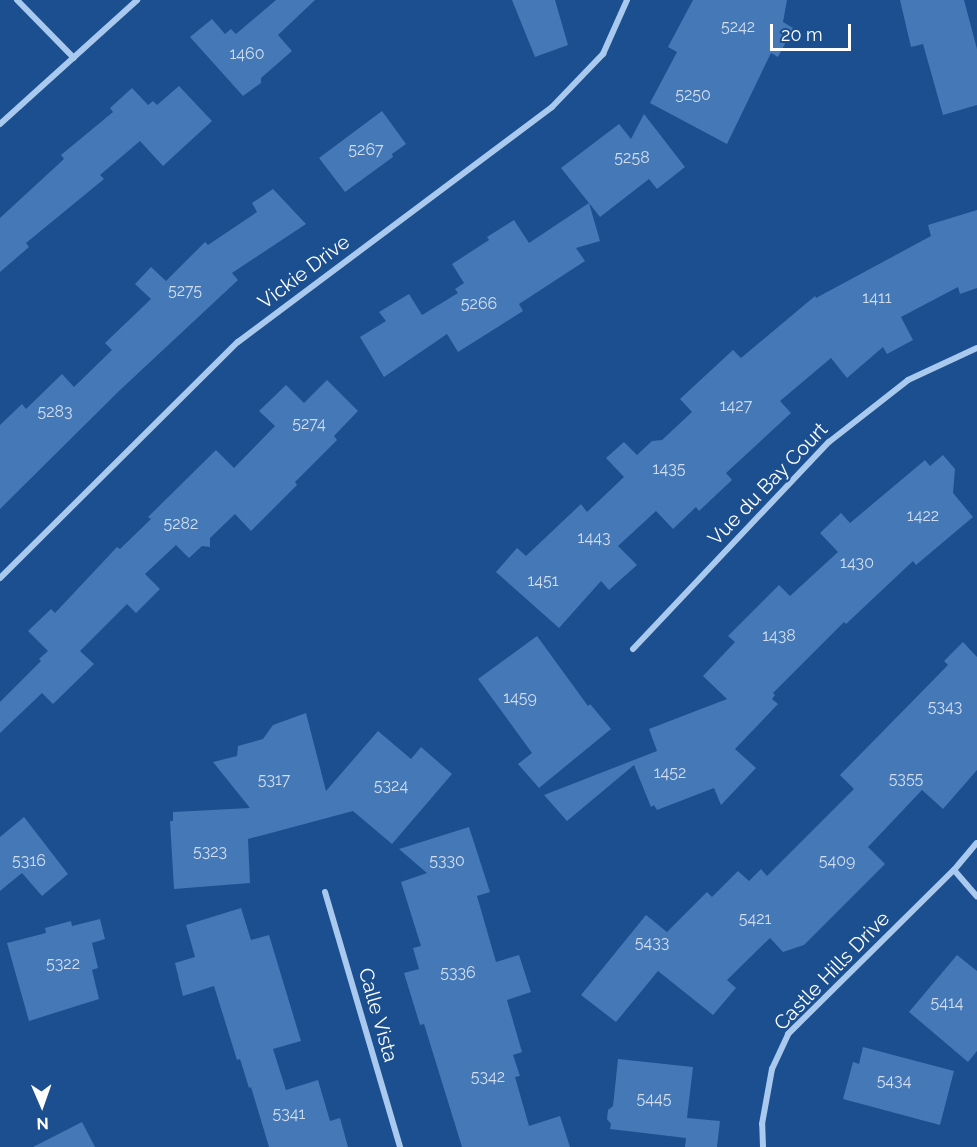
<!DOCTYPE html>
<style>
body{margin:0}
#map{position:relative;width:977px;height:1147px;overflow:hidden;background:#1b4f8f;font-family:Raleway,sans-serif}
div>[style]{position:absolute}
.building>*{inset:0;background:#4478b7}
.street>*{height:6px;margin:-3px;padding:0 3px;transform-origin:3px;border-radius:3px;background:#a9c9ee}
span{translate:-50% -50%;white-space:nowrap;text-align:center;line-height:1.15;-webkit-text-stroke:4.5px #1b4f8f;paint-order:stroke}
.number-label{font-size:16px;color:#d0dded}
.number-label span{-webkit-text-stroke-width:0}
.street-label{font-size:20px;color:#fff}
.north{position:absolute;left:12px;top:1075px;width:60px;height:60px;-webkit-text-stroke:4px #1b4f8f;paint-order:stroke;rotate:178deg;font-size:16px;font-weight:700;line-height:24px;text-align:center;color:#fff}
.north::after{content:'';display:block;margin:auto;width:21px;height:27px;background:#fff;clip-path:polygon(50% 0,100% 100%,50% 72%,0 100%)}
.scale{position:absolute;left:770px;top:24px;width:81px;height:27px;box-sizing:border-box;border:3px solid #fff;border-top:0;padding-left:8px;font-size:18px;line-height:21px;white-space:nowrap;color:#fff;-webkit-text-stroke:4px #1b4f8f;paint-order:stroke}
</style>
<div id="map">
<div class="building">
<div style="clip-path:polygon(276px 0,315px 0,278px 35px,292px 51px,261px 78px,261px 83px,243px 96px,190px 37px,212px 19px,225px 34px,231px 29px,236px 34px)"></div>
<div style="clip-path:polygon(512px 0,555px 0,568px 45px,535px 57px)"></div>
<div style="clip-path:polygon(693px 0,787px 0,783px 22px,793px 28px,778px 57px,771px 53px,727px 144px,650px 103px,677px 52px,668px 47px)"></div>
<div style="clip-path:polygon(900px 0,964px 0,977px 49px,977px 105px,943px 115px,923px 44px,911px 47px)"></div>
<div style="clip-path:polygon(179px 86px,212px 121px,163px 166px,140px 141px,100px 175px,104px 179px,26px 243px,29px 247px,0 272px,0 218px,64px 159px,61px 155px,113px 112px,110px 108px,132px 88px,148px 105px,153px 101px,157px 105px)"></div>
<div style="clip-path:polygon(382px 111px,406px 144px,392px 154px,393px 157px,345px 192px,319px 158px)"></div>
<div style="clip-path:polygon(644px 114px,685px 167px,657px 189px,649px 179px,600px 217px,589px 203px,600px 241px,576px 248px,585px 261px,519px 304px,523px 311px,458px 352px,447px 334px,384px 377px,360px 337px,386px 321px,379px 312px,409px 294px,422px 315px,458px 293px,455px 289px,464px 283px,452px 264px,489px 240px,487px 237px,514px 220px,529px 243px,589px 203px,561px 168px,619px 124px,631px 139px)"></div>
<div style="clip-path:polygon(273px 189px,306px 224px,232px 273px,238px 280px,119px 391px,0 509px,0 425px,22px 404px,26px 409px,62px 374px,74px 387px,112px 350px,105px 343px,151px 299px,135px 284px,151px 267px,166px 281px,205px 242px,208px 245px,257px 212px,252px 203px)"></div>
<div style="clip-path:polygon(977px 210px,977px 288px,960px 294px,958px 287px,901px 317px,913px 340px,887px 354px,883px 347px,847px 378px,831px 358px,780px 401px,791px 413px,726px 473px,732px 480px,699px 511px,696px 507px,673px 529px,656px 511px,618px 546px,637px 565px,609px 590px,601px 581px,559px 628px,496px 572px,517px 548px,526px 556px,581px 504px,587px 512px,624px 477px,606px 458px,624px 442px,637px 455px,652px 441px,662px 440px,692px 412px,680px 399px,733px 350px,741px 358px,815px 296px,816px 298px,931px 236px,928px 225px)"></div>
<div style="clip-path:polygon(327px 380px,358px 411px,334px 436px,337px 440px,295px 482px,297px 485px,251px 531px,235px 514px,210px 538px,210px 547px,202px 546px,189px 558px,176px 545px,145px 574px,160px 589px,136px 613px,127px 604px,80px 651px,94px 664px,53px 704px,42px 693px,0 733px,0 702px,41px 661px,39px 659px,48px 651px,28px 631px,51px 609px,55px 613px,117px 547px,120px 549px,151px 519px,148px 517px,216px 450px,234px 468px,275px 426px,259px 411px,286px 385px,304px 403px)"></div>
<div style="clip-path:polygon(943px 455px,955px 469px,953px 493px,973px 517px,916px 565px,913px 561px,846px 624px,844px 622px,773px 693px,775px 695px,772px 699px,778px 704px,735px 749px,756px 768px,721px 805px,714px 788px,657px 810px,654px 805px,651px 807px,634px 765px,567px 821px,544px 795px,657px 751px,649px 729px,727px 699px,703px 676px,735px 642px,728px 636px,779px 585px,790px 596px,838px 552px,820px 533px,841px 513px,850px 523px,925px 460px,930px 466px)"></div>
<div style="clip-path:polygon(537px 636px,588px 706px,590px 704px,611px 729px,539px 788px,518px 764px,532px 753px,478px 679px)"></div>
<div style="clip-path:polygon(963px 642px,977px 657px,977px 770px,943px 809px,922px 790px,868px 847px,885px 864px,804px 945px,783px 952px,770px 938px,727px 980px,736px 988px,713px 1015px,658px 971px,616px 1022px,581px 995px,646px 915px,667px 932px,707px 892px,712px 897px,738px 871px,749px 881px,761px 869px,767px 876px,854px 789px,840px 775px,948px 665px,944px 661px)"></div>
<div style="clip-path:polygon(306px 713px,326px 791px,378px 731px,411px 759px,421px 747px,452px 774px,392px 844px,353px 811px,248px 839px,250px 883px,174px 889px,170px 821px,173px 821px,173px 812px,250px 808px,213px 762px,237px 756px,238px 746px,263px 739px,273px 725px)"></div>
<div style="clip-path:polygon(24px 817px,68px 874px,42px 896px,22px 873px,0 891px,0 837px)"></div>
<div style="clip-path:polygon(469px 827px,490px 892px,477px 896px,496px 962px,519px 955px,531px 992px,507px 1000px,522px 1052px,513px 1055px,520px 1076px,515px 1077px,529px 1126px,560px 1116px,570px 1147px,462px 1147px,424px 1024px,420px 1025px,404px 973px,419px 969px,413px 948px,421px 946px,401px 882px,427px 873px,399px 849px)"></div>
<div style="clip-path:polygon(241px 908px,251px 940px,269px 935px,301px 1041px,273px 1049px,286px 1090px,318px 1080px,330px 1121px,340px 1118px,348px 1147px,269px 1147px,251px 1087px,249px 1088px,240px 1059px,237px 1060px,214px 986px,183px 996px,175px 963px,195px 957px,186px 925px)"></div>
<div style="clip-path:polygon(100px 919px,105px 939px,92px 943px,98px 968px,92px 970px,99px 999px,29px 1021px,7px 943px,46px 933px,45px 928px,71px 921px,72px 926px)"></div>
<div style="clip-path:polygon(957px 955px,977px 971px,977px 1051px,968px 1062px,909px 1012px)"></div>
<div style="clip-path:polygon(863px 1047px,954px 1071px,940px 1125px,843px 1099px,853px 1062px,859px 1064px)"></div>
<div style="clip-path:polygon(618px 1059px,693px 1067px,687px 1118px,720px 1121px,717px 1147px,685px 1147px,686px 1138px,610px 1129px,611px 1124px,607px 1119px,608px 1110px,613px 1106px)"></div>
<div style="clip-path:polygon(82px 1122px,95px 1147px,33px 1147px)"></div>
</div>
<div class="street">
<div style="left:17px;top:0;width:81px;rotate:45.5deg"></div>
<div style="left:0;top:124px;width:185px;rotate:-42.1deg"></div>
<div style="left:0;top:578px;width:335px;rotate:-44.8deg"></div>
<div style="left:238px;top:342px;width:392px;rotate:-36.8deg"></div>
<div style="left:552px;top:107px;width:74px;rotate:-46.1deg"></div>
<div style="left:603px;top:54px;width:59px;rotate:-66deg"></div>
<div style="left:633px;top:649px;width:285px;rotate:-46.6deg"></div>
<div style="left:829px;top:442px;width:100px;rotate:-38.1deg"></div>
<div style="left:908px;top:380px;width:76px;rotate:-24.9deg"></div>
<div style="left:954px;top:870px;width:35px;rotate:49deg"></div>
<div style="left:325px;top:892px;width:266px;rotate:73.6deg"></div>
<div style="left:763px;top:1147px;width:23px;rotate:-92deg"></div>
<div style="left:762px;top:1124px;width:56px;rotate:-79.7deg"></div>
<div style="left:772px;top:1069px;width:38px;rotate:-65deg"></div>
<div style="left:788px;top:1034px;width:233px;rotate:-44.7deg"></div>
<div style="left:954px;top:870px;width:35px;rotate:-50deg"></div>
</div>
<div class="number-label">
<span style="left:738px;top:27px">5242</span>
<span style="left:247px;top:54px">1460</span>
<span style="left:693px;top:95px">5250</span>
<span style="left:366px;top:150px">5267</span>
<span style="left:632px;top:158px">5258</span>
<span style="left:185px;top:291px">5275</span>
<span style="left:877px;top:298px">1411</span>
<span style="left:479px;top:304px">5266</span>
<span style="left:736px;top:406px">1427</span>
<span style="left:55px;top:412px">5283</span>
<span style="left:309px;top:424px">5274</span>
<span style="left:669px;top:469px">1435</span>
<span style="left:923px;top:516px">1422</span>
<span style="left:181px;top:524px">5282</span>
<span style="left:594px;top:538px">1443</span>
<span style="left:857px;top:563px">1430</span>
<span style="left:543px;top:581px">1451</span>
<span style="left:779px;top:636px">1438</span>
<span style="left:520px;top:698px">1459</span>
<span style="left:945px;top:707px">5343</span>
<span style="left:670px;top:773px">1452</span>
<span style="left:906px;top:779px">5355</span>
<span style="left:274px;top:780px">5317</span>
<span style="left:391px;top:786px">5324</span>
<span style="left:210px;top:852px">5323</span>
<span style="left:29px;top:861px">5316</span>
<span style="left:447px;top:861px">5330</span>
<span style="left:837px;top:861px">5409</span>
<span style="left:755px;top:919px">5421</span>
<span style="left:652px;top:943px">5433</span>
<span style="left:63px;top:964px">5322</span>
<span style="left:458px;top:973px">5336</span>
<span style="left:947px;top:1003px">5414</span>
<span style="left:488px;top:1077px">5342</span>
<span style="left:894px;top:1081px">5434</span>
<span style="left:654px;top:1099px">5445</span>
<span style="left:289px;top:1114px">5341</span>
</div>
<div class="street-label">
<span style="left:304px;top:272px;rotate:-37deg">Vickie Drive</span>
<span style="left:768px;top:484px;rotate:-46deg">Vue du Bay Court</span>
<span style="left:832px;top:971px;rotate:-46deg">Castle Hills Drive</span>
<span style="left:378px;top:1015px;rotate:74deg">Calle Vista</span>
</div>
<div class="north">N</div>
<div class="scale">20 m</div>
</div>
